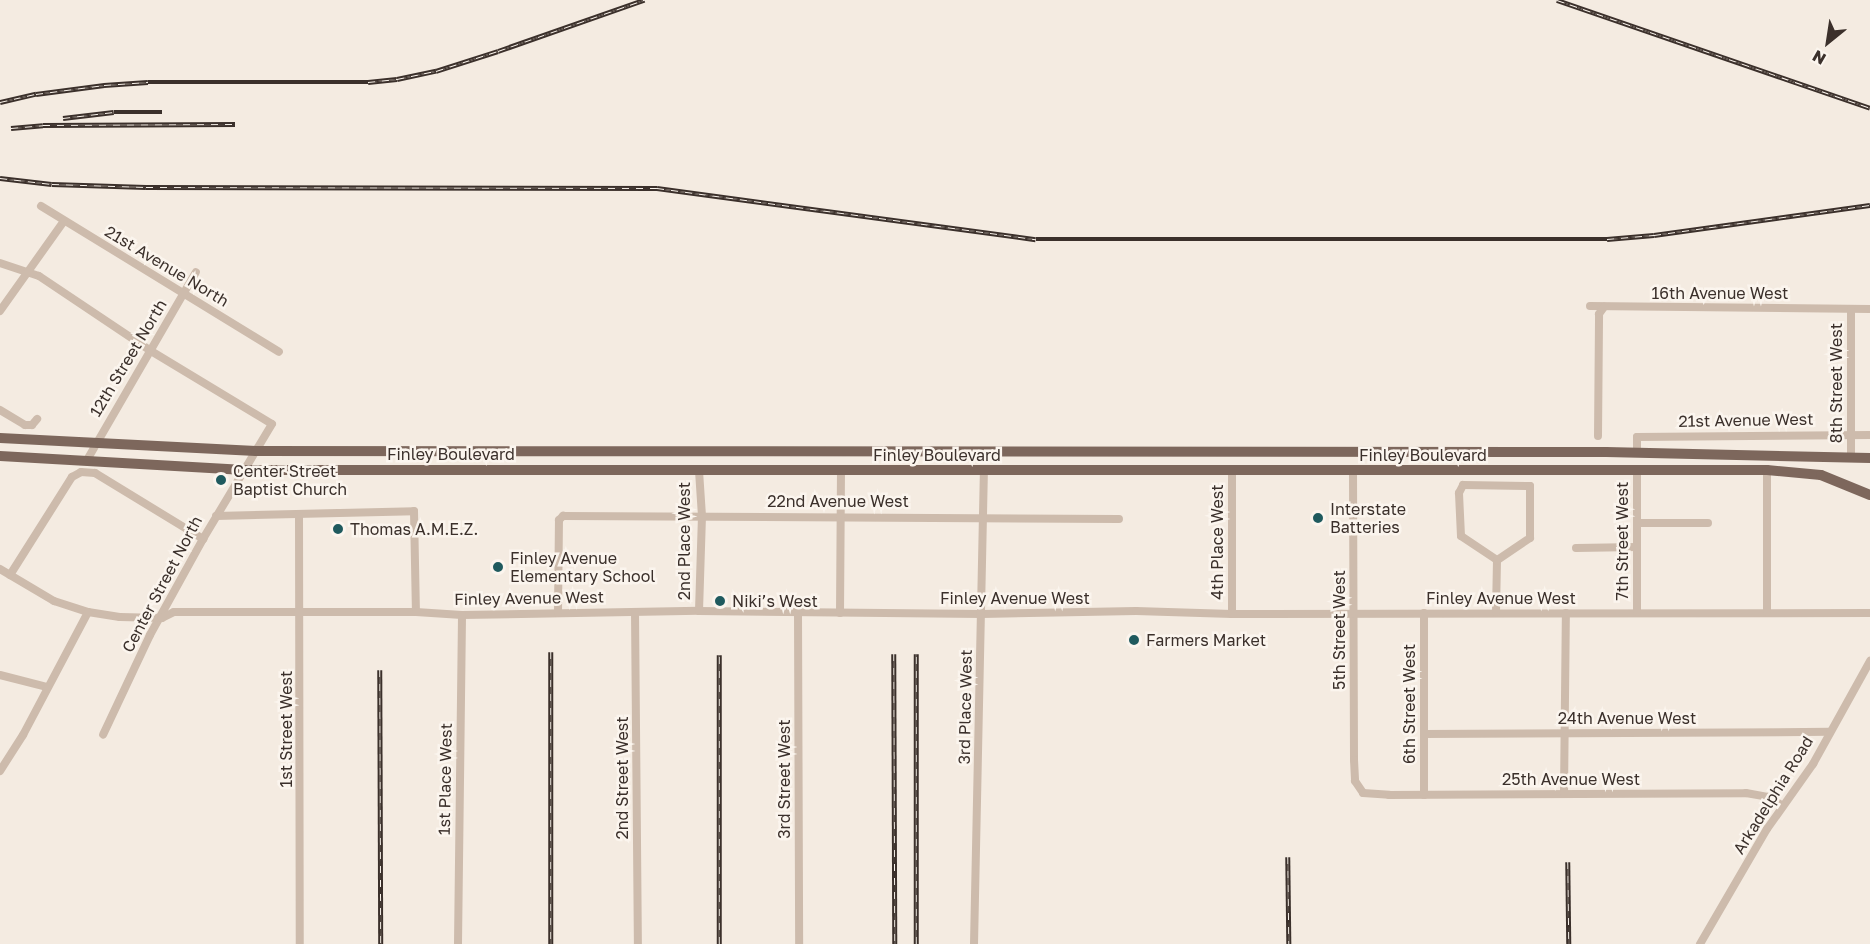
<!DOCTYPE html>
<meta charset="utf-8">
<style>
body{margin:0}
#map{position:relative;width:1870px;height:944px;overflow:hidden;background:#f4ebe1;font-family:"Golos Text",sans-serif}
div>[style]{position:absolute}
.minor>*{height:8px;margin:-4px;padding:0 4px;transform-origin:4px;border-radius:4px;background:#cdbbac}
.major>*{height:10px;margin:-5px;padding:0 5px;transform-origin:5px;border-radius:5px;background:#7d675c}
.rail>*{height:4.5px;margin-top:-2.25px;transform-origin:0;background:repeating-linear-gradient(90deg,#fbf5ee 0 7px,#3b302b 0 14px);box-sizing:border-box;border-block:2px solid #3b302b}
.dots>*{width:16px;height:16px;translate:-50% -50%;box-sizing:border-box;border:3px solid #fbf5ee;border-radius:50%}
span{translate:-50% -50%;white-space:nowrap;text-align:center;line-height:1.15;-webkit-text-stroke:5px #fbf5ee;paint-order:stroke}
.street-label{font-size:16px;color:#3b302b}
.poi-label{font-size:16px;color:#3b302b}
.left{translate:0 -50%;text-align:left}
.north{position:absolute;left:1798px;top:12px;width:60px;height:60px;-webkit-text-stroke:4px #fbf5ee;paint-order:stroke;rotate:210deg;font-size:16px;font-weight:700;line-height:24px;text-align:center;color:#3b302b}
.north::after{content:'';display:block;margin:auto;width:21px;height:27px;background:#3b302b;clip-path:polygon(50% 0,100% 100%,50% 72%,0 100%)}
</style>
<div id="map">
<div class="minor">
<div style="left:41px;top:206px;width:279px;rotate:31.5deg"></div>
<div style="left:0;top:263px;width:41px;rotate:18.4deg"></div>
<div style="left:39px;top:276px;width:135px;rotate:33.8deg"></div>
<div style="left:151px;top:351px;width:141px;rotate:31.1deg"></div>
<div style="left:272px;top:424px;width:134px;rotate:121deg"></div>
<div style="left:203px;top:539px;width:110px;rotate:118.9deg"></div>
<div style="left:150px;top:635px;width:110px;rotate:115.2deg"></div>
<div style="left:1590px;top:306px;width:280px;rotate:0.6deg"></div>
<div style="left:0;top:311px;width:110px;rotate:-54.6deg"></div>
<div style="left:0;top:410px;width:29px;rotate:31deg"></div>
<div style="left:25px;top:425px;width:7px"></div>
<div style="left:32px;top:425px;width:8px;rotate:-50deg"></div>
<div style="left:1598px;top:436px;width:122px;rotate:-89.5deg"></div>
<div style="left:1599px;top:314px;width:9px;rotate:-54deg"></div>
<div style="left:1637px;top:452px;width:15px;rotate:-90deg"></div>
<div style="left:1637px;top:437px;width:233px;rotate:-0.5deg"></div>
<div style="left:1851px;top:457px;width:148px;rotate:-90deg"></div>
<div style="left:87px;top:460px;width:217px;rotate:-59.9deg"></div>
<div style="left:1353px;top:470px;width:290px;rotate:89.8deg"></div>
<div style="left:1354px;top:760px;width:21px;rotate:87deg"></div>
<div style="left:1355px;top:781px;width:14px;rotate:56deg"></div>
<div style="left:1363px;top:793px;width:26px;rotate:4deg"></div>
<div style="left:1389px;top:795px;width:357px;rotate:-0.3deg"></div>
<div style="left:1746px;top:793px;width:22px;rotate:10deg"></div>
<div style="left:1768px;top:797px;width:17px;rotate:31deg"></div>
<div style="left:1232px;top:471px;width:143px;rotate:90deg"></div>
<div style="left:299px;top:514px;width:430px;rotate:89.9deg"></div>
<div style="left:216px;top:516px;width:198px;rotate:-1.4deg"></div>
<div style="left:414px;top:511px;width:101px;rotate:88.9deg"></div>
<div style="left:1637px;top:523px;width:71px"></div>
<div style="left:1576px;top:548px;width:61px;rotate:-0.9deg"></div>
<div style="left:0;top:569px;width:63px;rotate:30.7deg"></div>
<div style="left:54px;top:601px;width:36px;rotate:18deg"></div>
<div style="left:88px;top:612px;width:32px;rotate:9deg"></div>
<div style="left:120px;top:617px;width:42px;rotate:1.4deg"></div>
<div style="left:162px;top:618px;width:13px;rotate:-27deg"></div>
<div style="left:174px;top:612px;width:242px"></div>
<div style="left:416px;top:612px;width:46px;rotate:3.7deg"></div>
<div style="left:462px;top:615px;width:237px;rotate:-1deg"></div>
<div style="left:699px;top:611px;width:283px;rotate:0.6deg"></div>
<div style="left:982px;top:614px;width:154px;rotate:-1.1deg"></div>
<div style="left:1136px;top:611px;width:96px;rotate:1.8deg"></div>
<div style="left:1232px;top:614px;width:638px;rotate:-0.09deg"></div>
<div style="left:10px;top:575px;width:116px;rotate:-57.7deg"></div>
<div style="left:72px;top:477px;width:10px;rotate:-29deg"></div>
<div style="left:81px;top:472px;width:14px;rotate:4deg"></div>
<div style="left:95px;top:473px;width:127px;rotate:31.4deg"></div>
<div style="left:699px;top:611px;width:95px;rotate:-88.2deg"></div>
<div style="left:702px;top:516px;width:45px;rotate:-93.8deg"></div>
<div style="left:635px;top:612px;width:332px;rotate:89.5deg"></div>
<div style="left:1496px;top:612px;width:52px;rotate:-88.9deg"></div>
<div style="left:1497px;top:560px;width:43px;rotate:-146.3deg"></div>
<div style="left:1461px;top:536px;width:43px;rotate:-92.7deg"></div>
<div style="left:1459px;top:493px;width:9px;rotate:-63deg"></div>
<div style="left:1463px;top:485px;width:67px;rotate:0.9deg"></div>
<div style="left:1530px;top:486px;width:52px;rotate:90deg"></div>
<div style="left:1530px;top:538px;width:40px;rotate:146deg"></div>
<div style="left:1637px;top:612px;width:143px;rotate:-90deg"></div>
<div style="left:1767px;top:612px;width:142px;rotate:-90deg"></div>
<div style="left:558px;top:613px;width:93px;rotate:-89.4deg"></div>
<div style="left:559px;top:520px;width:6px;rotate:-45deg"></div>
<div style="left:563px;top:516px;width:556px;rotate:0.31deg"></div>
<div style="left:798px;top:613px;width:331px;rotate:89.8deg"></div>
<div style="left:840px;top:613px;width:142px;rotate:-89.6deg"></div>
<div style="left:0;top:675px;width:49px;rotate:14.3deg"></div>
<div style="left:1424px;top:734px;width:406px;rotate:-0.3deg"></div>
<div style="left:0;top:771px;width:43px;rotate:-57.4deg"></div>
<div style="left:23px;top:735px;width:139px;rotate:-62.1deg"></div>
<div style="left:1564px;top:793px;width:180px;rotate:-89.4deg"></div>
<div style="left:1424px;top:795px;width:182px;rotate:-90deg"></div>
<div style="left:458px;top:944px;width:329px;rotate:-89.3deg"></div>
<div style="left:974px;top:944px;width:474px;rotate:-88.8deg"></div>
<div style="left:1700px;top:944px;width:133px;rotate:-59.8deg"></div>
<div style="left:1767px;top:829px;width:80px;rotate:-54.7deg"></div>
<div style="left:1813px;top:764px;width:118px;rotate:-61deg"></div>
</div>
<div class="major">
<div style="left:0;top:438px;width:256px;rotate:2.9deg"></div>
<div style="left:256px;top:451px;width:1350px;rotate:0.04deg"></div>
<div style="left:1606px;top:452px;width:264px;rotate:1.3deg"></div>
<div style="left:0;top:456px;width:245px;rotate:3.3deg"></div>
<div style="left:245px;top:470px;width:1522px"></div>
<div style="left:1767px;top:470px;width:54px;rotate:5.3deg"></div>
<div style="left:1821px;top:475px;width:53px;rotate:22.2deg"></div>
</div>
<div class="rail">
<div style="left:1557px;top:0;width:331px;rotate:19deg"></div>
<div style="left:0;top:102px;width:37px;rotate:-13deg"></div>
<div style="left:36px;top:94px;width:69px;rotate:-7.5deg"></div>
<div style="left:104px;top:85px;width:44px;rotate:-3.9deg"></div>
<div style="left:148px;top:82px;width:220px"></div>
<div style="left:368px;top:82px;width:29px;rotate:-6deg"></div>
<div style="left:397px;top:79px;width:40px;rotate:-12deg"></div>
<div style="left:436px;top:71px;width:65px;rotate:-17.9deg"></div>
<div style="left:498px;top:51px;width:155px;rotate:-19.3deg"></div>
<div style="left:63px;top:118px;width:51px;rotate:-6.7deg"></div>
<div style="left:114px;top:112px;width:48px"></div>
<div style="left:11px;top:128px;width:32px;rotate:-5deg"></div>
<div style="left:43px;top:125px;width:192px;rotate:-0.3deg"></div>
<div style="left:0;top:178px;width:52px;rotate:6.6deg"></div>
<div style="left:52px;top:184px;width:94px;rotate:1.8deg"></div>
<div style="left:146px;top:187px;width:511px;rotate:0.11deg"></div>
<div style="left:657px;top:188px;width:382px;rotate:7.7deg"></div>
<div style="left:1036px;top:239px;width:571px"></div>
<div style="left:1607px;top:239px;width:47px;rotate:-4.9deg"></div>
<div style="left:1654px;top:235px;width:218px;rotate:-7.9deg"></div>
<div style="left:551px;top:652px;width:292px;rotate:90deg"></div>
<div style="left:894px;top:654px;width:290px;rotate:89.8deg"></div>
<div style="left:380px;top:670px;width:274px;rotate:89.8deg"></div>
<div style="left:1288px;top:857px;width:87px;rotate:89.3deg"></div>
<div style="left:1568px;top:862px;width:82px;rotate:89.3deg"></div>
<div style="left:719px;top:944px;width:289px;rotate:-90deg"></div>
<div style="left:916px;top:944px;width:290px;rotate:-90deg"></div>
</div>
<div class="dots">
<div style="left:221px;top:480px;background:#1f5a5e"></div>
<div style="left:1318px;top:518px;background:#1f5a5e"></div>
<div style="left:338px;top:529px;background:#1f5a5e"></div>
<div style="left:498px;top:567px;background:#1f5a5e"></div>
<div style="left:720px;top:601px;background:#1f5a5e"></div>
<div style="left:1134px;top:640px;background:#1f5a5e"></div>
</div>
<div class="street-label">
<span style="left:167px;top:266px;rotate:31deg">21st Avenue North</span>
<span style="left:1720px;top:293px">16th Avenue West</span>
<span style="left:128px;top:358px;rotate:-59deg">12th Street North</span>
<span style="left:1836px;top:383px;rotate:-90deg">8th Street West</span>
<span style="left:1746px;top:420px;rotate:-1deg">21st Avenue West</span>
<span style="left:451px;top:454px">Finley Boulevard</span>
<span style="left:937px;top:455px">Finley Boulevard</span>
<span style="left:1423px;top:455px">Finley Boulevard</span>
<span style="left:838px;top:501px">22nd Avenue West</span>
<span style="left:684px;top:541px;rotate:-90deg">2nd Place West</span>
<span style="left:1622px;top:541px;rotate:-90deg">7th Street West</span>
<span style="left:1217px;top:542px;rotate:-90deg">4th Place West</span>
<span style="left:162px;top:584px;rotate:-62deg">Center Street North</span>
<span style="left:529px;top:598px;rotate:-1deg">Finley Avenue West</span>
<span style="left:1015px;top:598px">Finley Avenue West</span>
<span style="left:1501px;top:598px">Finley Avenue West</span>
<span style="left:1339px;top:630px;rotate:-90deg">5th Street West</span>
<span style="left:1409px;top:704px;rotate:-90deg">6th Street West</span>
<span style="left:965px;top:707px;rotate:-89deg">3rd Place West</span>
<span style="left:1627px;top:718px">24th Avenue West</span>
<span style="left:286px;top:729px;rotate:-90deg">1st Street West</span>
<span style="left:622px;top:778px;rotate:-90deg">2nd Street West</span>
<span style="left:445px;top:779px;rotate:-89deg">1st Place West</span>
<span style="left:784px;top:779px;rotate:-90deg">3rd Street West</span>
<span style="left:1571px;top:779px">25th Avenue West</span>
<span style="left:1773px;top:795px;rotate:-58deg">Arkadelphia Road</span>
</div>
<div class="poi-label">
<span class="left" style="left:233px;top:480px">Center Street<br>Baptist Church</span>
<span class="left" style="left:1330px;top:518px">Interstate<br>Batteries</span>
<span class="left" style="left:350px;top:529px">Thomas A.M.E.Z.</span>
<span class="left" style="left:510px;top:567px">Finley Avenue<br>Elementary School</span>
<span class="left" style="left:732px;top:601px">Niki’s West</span>
<span class="left" style="left:1146px;top:640px">Farmers Market</span>
</div>
<div class="north">N</div>
</div>
